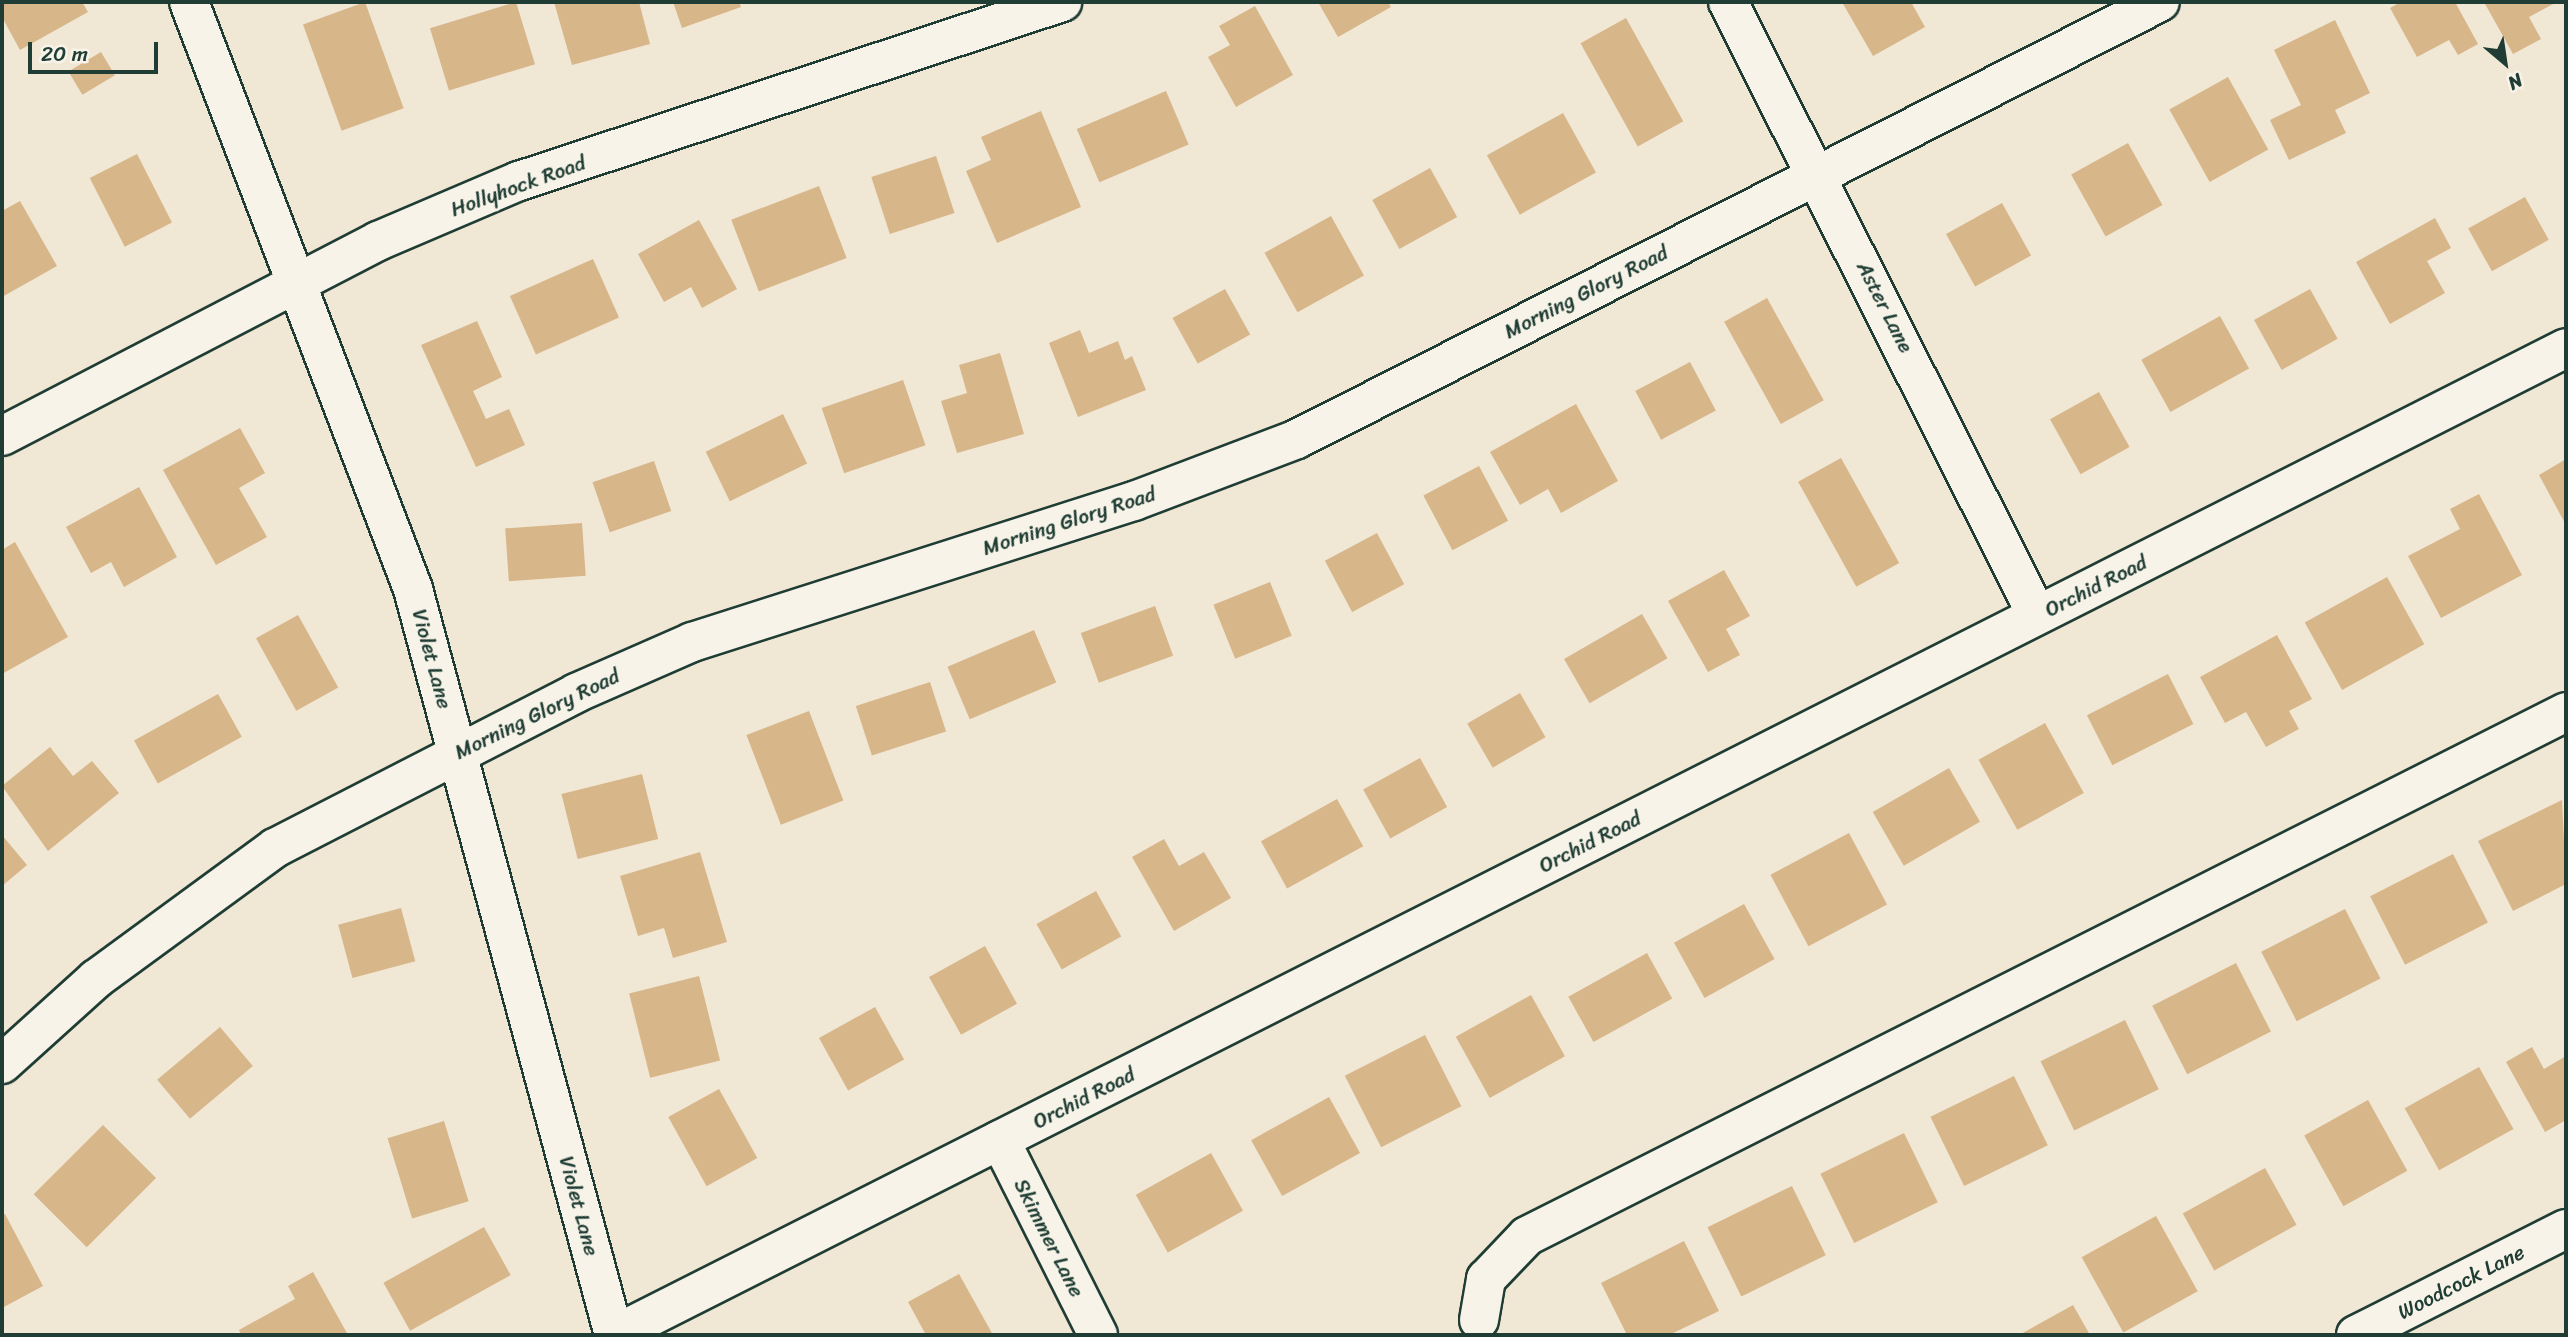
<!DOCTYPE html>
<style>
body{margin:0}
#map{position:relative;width:2568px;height:1337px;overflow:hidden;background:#f1e7d5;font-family:Sriracha,sans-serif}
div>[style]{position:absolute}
.building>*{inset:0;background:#d7b68a;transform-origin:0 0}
.roads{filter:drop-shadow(2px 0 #1f3d34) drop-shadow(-2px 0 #1f3d34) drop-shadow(0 2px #1f3d34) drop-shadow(0 -2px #1f3d34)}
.street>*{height:38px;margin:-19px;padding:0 19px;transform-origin:19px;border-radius:19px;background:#f7f3e8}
span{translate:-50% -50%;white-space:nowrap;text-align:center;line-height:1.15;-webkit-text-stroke:5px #f7f3e8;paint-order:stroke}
.street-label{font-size:21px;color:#1f3d34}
.frame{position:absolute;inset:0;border:4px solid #1f3d34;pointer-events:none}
.north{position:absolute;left:2470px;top:28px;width:70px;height:70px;-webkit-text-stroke:5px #f7f3e8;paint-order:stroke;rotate:151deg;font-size:19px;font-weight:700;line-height:28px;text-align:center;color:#1f3d34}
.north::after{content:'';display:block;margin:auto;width:24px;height:32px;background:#1f3d34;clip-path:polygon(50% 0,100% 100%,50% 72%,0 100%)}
.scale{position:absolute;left:28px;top:42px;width:130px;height:32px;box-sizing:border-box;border:4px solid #1f3d34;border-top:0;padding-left:9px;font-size:21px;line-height:24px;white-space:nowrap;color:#1f3d34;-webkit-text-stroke:5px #f7f3e8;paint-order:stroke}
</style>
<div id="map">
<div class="building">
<div style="clip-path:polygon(2px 2px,82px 2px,88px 12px,20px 50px,2px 17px)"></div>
<div style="left:365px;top:2px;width:113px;height:66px;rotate:70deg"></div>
<div style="left:516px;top:2px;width:65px;height:90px;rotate:73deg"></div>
<div style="clip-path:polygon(554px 2px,639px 2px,650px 44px,572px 65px)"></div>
<div style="clip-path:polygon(673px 2px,739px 2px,741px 7px,682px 28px)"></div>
<div style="clip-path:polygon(1318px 2px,1388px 2px,1391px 7px,1338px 37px)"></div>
<div style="clip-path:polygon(1842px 2px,1911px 2px,1925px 27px,1873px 56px)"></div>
<div style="clip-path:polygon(2401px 2px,2455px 2px,2478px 44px,2458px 55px,2449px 40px,2417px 57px,2390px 8px)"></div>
<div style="clip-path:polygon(2484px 2px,2557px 2px,2529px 17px,2541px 39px,2513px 54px)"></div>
<div style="clip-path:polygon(1255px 6px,1293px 75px,1236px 107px,1208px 57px,1230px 45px,1219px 26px)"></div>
<div style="left:1626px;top:18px;width:118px;height:52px;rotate:61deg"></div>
<div style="clip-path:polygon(2335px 20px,2370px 93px,2335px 110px,2346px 133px,2289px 160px,2270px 120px,2301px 105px,2274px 50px)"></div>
<div style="left:101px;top:52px;width:27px;height:38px;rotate:59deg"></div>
<div style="left:2228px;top:77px;width:83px;height:67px;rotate:61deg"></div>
<div style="left:1166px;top:91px;width:58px;height:97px;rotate:67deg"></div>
<div style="clip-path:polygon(1041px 111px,1081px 207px,997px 243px,966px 171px,991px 160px,981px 137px)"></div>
<div style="left:1563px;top:113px;width:68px;height:87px;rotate:61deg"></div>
<div style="left:2128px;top:143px;width:71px;height:65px;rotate:61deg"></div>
<div style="left:137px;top:154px;width:77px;height:53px;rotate:63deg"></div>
<div style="left:936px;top:156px;width:60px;height:68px;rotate:72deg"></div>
<div style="left:1430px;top:168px;width:56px;height:66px;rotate:61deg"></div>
<div style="left:819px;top:186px;width:77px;height:94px;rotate:69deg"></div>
<div style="left:2525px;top:197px;width:49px;height:65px;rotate:61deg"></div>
<div style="clip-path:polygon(20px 201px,57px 266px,2px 297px,2px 211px)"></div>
<div style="left:2002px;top:203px;width:60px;height:64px;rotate:61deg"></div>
<div style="left:1331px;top:216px;width:68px;height:76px;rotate:61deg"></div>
<div style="clip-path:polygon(2435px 218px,2451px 248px,2427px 261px,2445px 293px,2390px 324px,2356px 262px)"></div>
<div style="clip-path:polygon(699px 220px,737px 289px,702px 308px,691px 287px,664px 302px,638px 254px)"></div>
<div style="left:593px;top:259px;width:64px;height:91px;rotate:66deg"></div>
<div style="left:1225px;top:289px;width:52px;height:60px;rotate:61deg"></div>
<div style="left:2310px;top:289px;width:57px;height:64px;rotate:61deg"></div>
<div style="left:1767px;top:298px;width:117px;height:49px;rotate:61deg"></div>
<div style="left:2220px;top:316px;width:60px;height:90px;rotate:61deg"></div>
<div style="clip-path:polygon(477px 321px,502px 377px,473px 391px,486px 419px,509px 409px,525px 445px,476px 467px,421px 345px)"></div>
<div style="clip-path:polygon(1080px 330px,1089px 353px,1118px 341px,1125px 360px,1132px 356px,1146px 390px,1078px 417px,1049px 343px)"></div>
<div style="clip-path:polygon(1000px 353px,1024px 434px,957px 453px,941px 401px,967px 393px,959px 365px)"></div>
<div style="left:1690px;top:362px;width:55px;height:62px;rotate:62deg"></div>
<div style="left:903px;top:380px;width:69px;height:86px;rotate:71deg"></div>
<div style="left:2099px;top:392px;width:63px;height:56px;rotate:61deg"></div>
<div style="clip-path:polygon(1576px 404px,1618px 481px,1561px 513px,1548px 489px,1520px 505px,1490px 452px)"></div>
<div style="left:783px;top:414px;width:55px;height:86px;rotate:64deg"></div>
<div style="clip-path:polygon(240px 428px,265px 473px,239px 488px,267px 537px,216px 565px,163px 470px)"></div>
<div style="left:1841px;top:458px;width:120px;height:49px;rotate:61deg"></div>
<div style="clip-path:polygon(2566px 459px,2566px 525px,2539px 475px)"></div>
<div style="left:654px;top:461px;width:53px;height:65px;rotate:71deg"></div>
<div style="left:1479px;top:466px;width:62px;height:63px;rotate:62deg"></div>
<div style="clip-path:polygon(139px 487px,177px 557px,124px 587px,111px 562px,91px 573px,66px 527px)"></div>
<div style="clip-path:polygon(2479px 494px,2522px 575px,2441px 618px,2408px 556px,2460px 529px,2450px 509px)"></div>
<div style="left:582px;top:523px;width:53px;height:77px;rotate:86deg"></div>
<div style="left:1377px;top:533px;width:58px;height:59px;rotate:62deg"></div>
<div style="clip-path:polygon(15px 542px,68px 637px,2px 674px,2px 550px)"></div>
<div style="clip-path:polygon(1724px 570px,1750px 616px,1726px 629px,1740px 655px,1708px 672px,1668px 601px)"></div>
<div style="left:2387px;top:577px;width:77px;height:94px;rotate:61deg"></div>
<div style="left:1270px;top:582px;width:58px;height:61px;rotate:68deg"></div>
<div style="left:1155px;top:606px;width:53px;height:79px;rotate:70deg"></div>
<div style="left:1642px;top:614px;width:51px;height:90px;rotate:60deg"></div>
<div style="left:298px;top:615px;width:83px;height:48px;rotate:61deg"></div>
<div style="left:1034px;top:630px;width:57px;height:94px;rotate:67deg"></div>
<div style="clip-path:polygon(2277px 635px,2312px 699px,2289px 711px,2299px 729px,2266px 747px,2246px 712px,2225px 723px,2200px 677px)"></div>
<div style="left:2168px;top:674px;width:56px;height:91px;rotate:63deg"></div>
<div style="left:930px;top:682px;width:52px;height:78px;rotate:72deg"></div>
<div style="left:1520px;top:693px;width:51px;height:61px;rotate:60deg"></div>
<div style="left:218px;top:694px;width:49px;height:96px;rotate:61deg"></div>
<div style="left:809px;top:711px;width:96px;height:67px;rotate:69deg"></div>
<div style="left:2045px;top:723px;width:80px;height:76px;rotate:61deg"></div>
<div style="clip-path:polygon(50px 747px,73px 776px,92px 761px,119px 793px,48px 851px,2px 786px)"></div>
<div style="left:1420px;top:758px;width:56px;height:65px;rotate:61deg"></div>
<div style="left:1949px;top:768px;width:62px;height:88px;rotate:60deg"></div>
<div style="left:642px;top:774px;width:67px;height:83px;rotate:76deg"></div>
<div style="left:1337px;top:799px;width:54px;height:87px;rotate:61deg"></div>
<div style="clip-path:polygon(2562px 800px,2566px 884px,2513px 911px,2478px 841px)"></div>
<div style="left:1849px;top:833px;width:81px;height:89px;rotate:62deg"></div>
<div style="clip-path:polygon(2px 835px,27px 865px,2px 886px)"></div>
<div style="clip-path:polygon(1164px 839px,1179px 866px,1204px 852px,1231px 898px,1174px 931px,1132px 857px)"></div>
<div style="clip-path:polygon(700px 852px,727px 942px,673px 958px,664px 928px,638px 936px,620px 876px)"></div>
<div style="left:2453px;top:854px;width:77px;height:93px;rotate:63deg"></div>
<div style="left:1096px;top:891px;width:52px;height:68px;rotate:61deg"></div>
<div style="left:1744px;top:904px;width:63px;height:80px;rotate:61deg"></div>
<div style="left:401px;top:908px;width:55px;height:65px;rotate:75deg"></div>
<div style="left:2345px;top:909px;width:78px;height:94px;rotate:63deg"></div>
<div style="left:985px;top:946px;width:66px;height:64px;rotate:61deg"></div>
<div style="left:1647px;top:953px;width:52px;height:90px;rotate:61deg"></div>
<div style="left:2236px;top:963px;width:77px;height:94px;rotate:63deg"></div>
<div style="left:699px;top:976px;width:87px;height:72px;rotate:76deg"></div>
<div style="left:1531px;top:995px;width:70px;height:86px;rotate:61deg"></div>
<div style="left:875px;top:1007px;width:60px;height:64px;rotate:61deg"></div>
<div style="left:2125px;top:1020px;width:77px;height:94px;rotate:64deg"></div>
<div style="left:220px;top:1027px;width:51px;height:82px;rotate:50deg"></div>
<div style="left:1425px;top:1035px;width:80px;height:90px;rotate:63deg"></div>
<div style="clip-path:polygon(2532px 1047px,2544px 1069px,2566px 1056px,2566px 1120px,2545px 1132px,2506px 1062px)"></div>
<div style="left:2479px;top:1067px;width:71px;height:85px;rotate:61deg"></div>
<div style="left:2014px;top:1076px;width:77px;height:93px;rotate:64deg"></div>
<div style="left:719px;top:1089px;width:79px;height:58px;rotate:61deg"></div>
<div style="left:1329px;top:1097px;width:64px;height:89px;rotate:61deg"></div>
<div style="left:2368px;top:1100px;width:81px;height:73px;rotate:61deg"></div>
<div style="left:444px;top:1121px;width:84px;height:59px;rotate:73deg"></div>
<div style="left:103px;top:1125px;width:75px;height:98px;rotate:45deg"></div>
<div style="left:1904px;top:1133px;width:77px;height:93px;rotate:64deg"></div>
<div style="left:1211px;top:1153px;width:66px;height:86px;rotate:61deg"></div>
<div style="left:2265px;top:1168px;width:65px;height:94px;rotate:61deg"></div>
<div style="left:1792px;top:1186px;width:77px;height:94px;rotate:64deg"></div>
<div style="clip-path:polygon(5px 1214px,43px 1286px,2px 1308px,2px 1215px)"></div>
<div style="left:2156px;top:1216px;width:86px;height:85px;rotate:61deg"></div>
<div style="left:484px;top:1227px;width:55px;height:115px;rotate:61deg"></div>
<div style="clip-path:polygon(1684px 1241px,1719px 1311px,1669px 1335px,1627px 1335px,1601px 1283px)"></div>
<div style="clip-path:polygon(313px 1272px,348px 1335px,241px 1335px,239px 1330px,295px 1299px,288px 1286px)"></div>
<div style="clip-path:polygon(959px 1274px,993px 1335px,926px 1335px,908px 1302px)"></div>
<div style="clip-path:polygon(2073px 1305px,2090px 1335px,2019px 1335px)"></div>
</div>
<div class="roads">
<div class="street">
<div style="left:189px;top:2px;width:628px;rotate:69.11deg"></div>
<div style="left:413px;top:589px;width:773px;rotate:74.92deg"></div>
<div style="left:1728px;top:2px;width:686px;rotate:63.25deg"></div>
<div style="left:2px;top:436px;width:424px;rotate:-27.4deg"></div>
<div style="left:378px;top:241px;width:153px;rotate:-23.1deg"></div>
<div style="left:519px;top:181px;width:572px;rotate:-18.24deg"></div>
<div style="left:2px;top:1064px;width:127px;rotate:-42.1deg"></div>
<div style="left:96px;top:979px;width:222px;rotate:-36.2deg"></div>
<div style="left:275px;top:848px;width:339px;rotate:-27.2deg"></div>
<div style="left:576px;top:693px;width:127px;rotate:-23.7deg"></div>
<div style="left:692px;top:642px;width:464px;rotate:-17.7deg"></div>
<div style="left:1134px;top:501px;width:174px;rotate:-20.8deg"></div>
<div style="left:1297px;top:439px;width:967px;rotate:-26.86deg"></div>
<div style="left:1000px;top:1140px;width:218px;rotate:63.3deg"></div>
<div style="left:1479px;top:1320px;width:42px;rotate:-80.3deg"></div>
<div style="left:1486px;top:1279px;width:59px;rotate:-46.4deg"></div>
<div style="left:1527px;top:1236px;width:1164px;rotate:-26.76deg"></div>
<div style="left:614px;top:1335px;width:2187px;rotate:-26.82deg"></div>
<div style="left:2356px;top:1335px;width:235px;rotate:-26.8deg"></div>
</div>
</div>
<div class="street-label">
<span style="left:518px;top:186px;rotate:-20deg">Hollyhock Road</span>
<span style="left:1586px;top:292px;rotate:-27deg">Morning Glory Road</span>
<span style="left:1885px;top:307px;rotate:63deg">Aster Lane</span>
<span style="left:1069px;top:521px;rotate:-18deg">Morning Glory Road</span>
<span style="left:2096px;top:586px;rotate:-27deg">Orchid Road</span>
<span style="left:432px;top:659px;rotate:75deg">Violet Lane</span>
<span style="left:537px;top:714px;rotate:-26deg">Morning Glory Road</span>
<span style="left:1590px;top:842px;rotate:-27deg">Orchid Road</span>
<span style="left:1084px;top:1098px;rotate:-27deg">Orchid Road</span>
<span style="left:579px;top:1206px;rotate:75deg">Violet Lane</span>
<span style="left:1049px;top:1238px;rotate:63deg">Skimmer Lane</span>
<span style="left:2461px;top:1282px;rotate:-27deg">Woodcock Lane</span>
</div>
<div class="frame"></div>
<div class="north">N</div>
<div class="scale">20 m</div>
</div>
